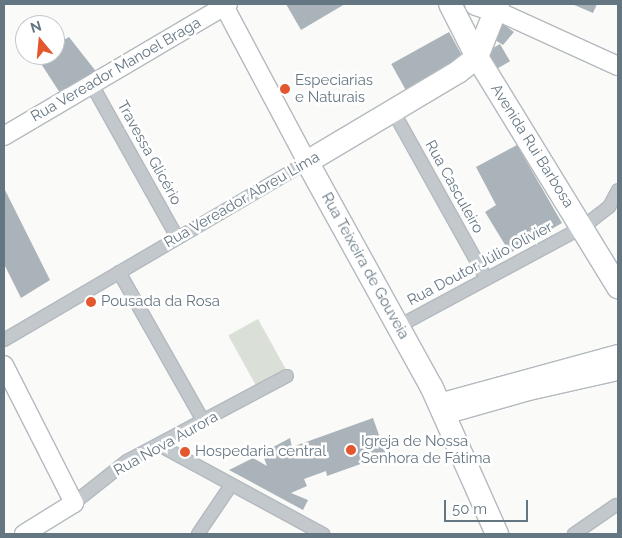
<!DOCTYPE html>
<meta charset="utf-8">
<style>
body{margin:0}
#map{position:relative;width:622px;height:538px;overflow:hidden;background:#fafaf8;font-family:Raleway,sans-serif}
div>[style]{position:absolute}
.green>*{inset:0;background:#dadfd7;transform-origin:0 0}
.building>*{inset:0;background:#aab3b9;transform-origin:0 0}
.roads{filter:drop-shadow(1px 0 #b3babf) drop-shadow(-1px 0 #b3babf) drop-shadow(0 1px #b3babf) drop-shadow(0 -1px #b3babf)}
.street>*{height:12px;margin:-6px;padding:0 6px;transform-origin:6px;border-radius:6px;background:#c3c8cc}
.secondary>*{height:18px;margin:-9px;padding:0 9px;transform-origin:9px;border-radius:9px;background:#fff}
.highway>*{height:22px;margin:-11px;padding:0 11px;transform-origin:11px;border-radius:11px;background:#fff}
.dots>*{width:14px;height:14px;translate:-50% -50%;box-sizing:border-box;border:2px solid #fff;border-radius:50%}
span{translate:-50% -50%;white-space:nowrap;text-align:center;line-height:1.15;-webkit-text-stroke:5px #fff;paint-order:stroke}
.street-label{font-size:15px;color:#657683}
.poi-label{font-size:15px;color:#657683}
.left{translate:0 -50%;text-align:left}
.frame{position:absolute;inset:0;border:5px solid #657683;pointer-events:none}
.north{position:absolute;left:15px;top:15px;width:50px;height:50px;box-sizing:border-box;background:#fff;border:1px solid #c1c8cd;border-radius:50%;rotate:343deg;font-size:14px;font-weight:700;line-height:20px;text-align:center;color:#657683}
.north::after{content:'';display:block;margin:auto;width:18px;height:22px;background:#e4572e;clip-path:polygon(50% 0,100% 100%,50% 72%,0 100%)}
.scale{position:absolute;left:444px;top:500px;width:84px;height:22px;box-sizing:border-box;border:2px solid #657683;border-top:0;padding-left:6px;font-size:15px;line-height:18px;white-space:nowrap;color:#657683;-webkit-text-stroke:4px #fff;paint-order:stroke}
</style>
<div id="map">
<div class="green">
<div style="left:258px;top:319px;width:60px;height:34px;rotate:61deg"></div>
</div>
<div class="building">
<div style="clip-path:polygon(286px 4px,345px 4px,301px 30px)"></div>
<div style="clip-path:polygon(572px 4px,597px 4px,593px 13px)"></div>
<div style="clip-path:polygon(503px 24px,514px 32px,503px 45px,492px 38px)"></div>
<div style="left:449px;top:32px;width:29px;height:66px;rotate:61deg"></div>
<div style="clip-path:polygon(69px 37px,98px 74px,62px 96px,36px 56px,55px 55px,55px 45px)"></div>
<div style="left:500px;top:44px;width:20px;height:15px;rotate:60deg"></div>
<div style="clip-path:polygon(517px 145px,562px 223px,510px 253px,485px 212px,496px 205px,476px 167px)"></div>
<div style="clip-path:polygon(4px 188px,50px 280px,21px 298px,4px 264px)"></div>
<div style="clip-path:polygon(373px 418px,386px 455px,327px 476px,326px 471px,304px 479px,307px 486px,291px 493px,308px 500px,303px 510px,229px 470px,253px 458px,267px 466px,262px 453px,290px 438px,292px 447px)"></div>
</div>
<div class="roads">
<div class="street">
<div style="left:92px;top:85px;width:174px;rotate:60.8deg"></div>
<div style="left:393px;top:111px;width:191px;rotate:60.9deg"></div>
<div style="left:119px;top:272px;width:172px;rotate:60.5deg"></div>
<div style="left:399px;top:326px;width:209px;rotate:-28.3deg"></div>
<div style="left:583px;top:227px;width:33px;rotate:-38deg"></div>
<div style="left:609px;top:207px;width:19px;rotate:-62deg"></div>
<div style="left:4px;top:340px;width:351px;rotate:-30.4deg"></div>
<div style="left:159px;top:445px;width:187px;rotate:28.5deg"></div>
<div style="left:74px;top:503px;width:68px;rotate:-38.4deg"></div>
<div style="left:127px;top:461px;width:181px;rotate:-28deg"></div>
<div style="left:198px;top:534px;width:59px;rotate:-56deg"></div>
<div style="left:574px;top:534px;width:51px;rotate:-34.6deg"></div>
</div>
<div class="secondary">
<div style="left:223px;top:4px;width:179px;rotate:62deg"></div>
<div style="left:495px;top:10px;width:135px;rotate:24.5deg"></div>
<div style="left:4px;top:136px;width:260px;rotate:-30.5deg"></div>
<div style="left:4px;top:365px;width:155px;rotate:63.1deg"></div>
<div style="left:74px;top:503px;width:59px;rotate:148.2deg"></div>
<div style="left:439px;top:403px;width:186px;rotate:-15.3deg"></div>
<div style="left:444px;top:415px;width:88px;rotate:-15.8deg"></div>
<div style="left:529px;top:391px;width:91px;rotate:-12.7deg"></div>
</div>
<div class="highway">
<div style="left:450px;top:4px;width:59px;rotate:63deg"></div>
<div style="left:477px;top:57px;width:270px;rotate:58.5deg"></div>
<div style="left:476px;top:4px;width:20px;rotate:18deg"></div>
<div style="left:497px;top:534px;width:160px;rotate:-114deg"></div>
<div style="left:432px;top:388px;width:258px;rotate:-118.9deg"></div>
<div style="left:307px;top:162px;width:176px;rotate:-30.8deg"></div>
<div style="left:458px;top:72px;width:24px;rotate:-38deg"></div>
<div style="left:477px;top:57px;width:57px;rotate:-68.4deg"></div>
</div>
</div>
<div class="dots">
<div style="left:285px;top:89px;background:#e4572e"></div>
<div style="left:91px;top:302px;background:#e4572e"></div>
<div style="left:351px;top:450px;background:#e4572e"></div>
<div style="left:185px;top:452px;background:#e4572e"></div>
</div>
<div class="street-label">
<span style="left:116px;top:70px;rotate:-30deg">Rua Vereador Manoel Braga</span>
<span style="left:532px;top:146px;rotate:58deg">Avenida Rui Barbosa</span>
<span style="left:149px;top:153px;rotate:61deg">Travessa Glicério</span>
<span style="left:454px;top:187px;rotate:61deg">Rua Casculeiro</span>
<span style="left:242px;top:200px;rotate:-30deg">Rua Vereador Abreu Lima</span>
<span style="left:480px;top:264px;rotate:-28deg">Rua Doutor Júlio Olivier</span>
<span style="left:365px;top:266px;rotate:61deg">Rua Teixeira de Gouveia</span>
<span style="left:166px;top:444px;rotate:-29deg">Rua Nova Aurora</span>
</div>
<div class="poi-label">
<span class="left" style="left:295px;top:89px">Especiarias<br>e Naturais</span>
<span class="left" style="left:101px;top:302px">Pousada da Rosa</span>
<span class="left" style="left:361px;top:450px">Igreja de Nossa<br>Senhora de Fátima</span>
<span class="left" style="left:195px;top:452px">Hospedaria central</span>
</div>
<div class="frame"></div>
<div class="north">N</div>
<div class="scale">50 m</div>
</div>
